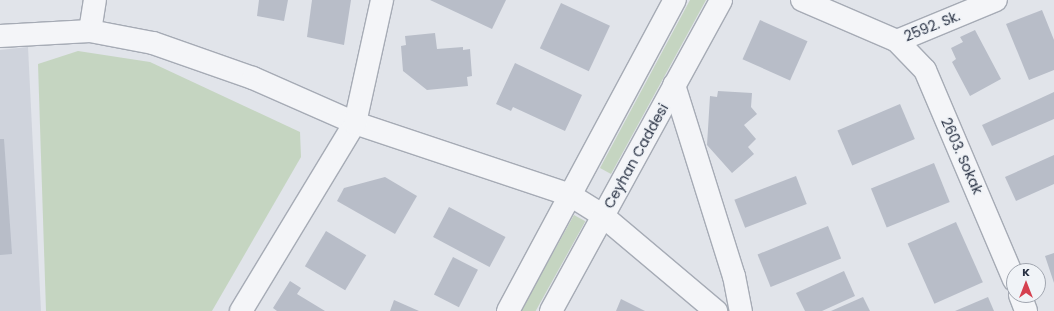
<!DOCTYPE html>
<style>
body{margin:0}
#map{position:relative;width:1054px;height:311px;overflow:hidden;background:#e1e4ea;font-family:Poppins,sans-serif}
div>[style]{position:absolute}
.built>*{inset:0;background:#cfd3dc}
.green>*{inset:0;background:#c5d5c1;transform-origin:0 0}
.building>*{inset:0;background:#b8bdc8;transform-origin:0 0}
.roads{filter:drop-shadow(1px 0 #a6abb5) drop-shadow(-1px 0 #a6abb5) drop-shadow(0 1px #a6abb5) drop-shadow(0 -1px #a6abb5)}
.minor>*{height:22px;margin:-11px;padding:0 11px;transform-origin:11px;border-radius:11px;background:#f4f5f8}
.tertiary>*{height:22px;margin:-11px;padding:0 11px;transform-origin:11px;border-radius:11px;background:#f4f5f8}
span{translate:-50% -50%;white-space:nowrap;text-align:center;line-height:1.15;-webkit-text-stroke:3.5px #f0f3f7;paint-order:stroke}
.street-label{font-size:14px;color:#283143}
.north{position:absolute;left:1006px;top:263px;width:40px;height:40px;box-sizing:border-box;background:#f0f3f7;border:1px solid #a0a5af;border-radius:50%;rotate:0deg;font-size:11px;font-weight:700;line-height:16px;text-align:center;color:#283143}
.north::after{content:'';display:block;margin:auto;width:14px;height:18px;background:#d5404f;clip-path:polygon(50% 0,100% 100%,50% 72%,0 100%)}
</style>
<div id="map">
<div class="built">
<div style="clip-path:polygon(28px 47px,41px 311px,0 311px,0 50px)"></div>
</div>
<div class="green">
<div style="clip-path:polygon(690px 0,706px 0,611px 174px,600px 168px)"></div>
<div style="clip-path:polygon(78px 51px,150px 62px,300px 132px,301px 157px,212px 311px,46px 311px,38px 64px)"></div>
<div style="left:574px;top:215px;width:13px;height:109px;rotate:29deg"></div>
</div>
<div class="building">
<div style="clip-path:polygon(259px 0,288px 0,284px 21px,257px 16px)"></div>
<div style="clip-path:polygon(312px 0,351px 0,344px 45px,307px 37px)"></div>
<div style="clip-path:polygon(430px 0,506px 0,492px 29px)"></div>
<div style="left:561px;top:3px;width:54px;height:50px;rotate:25deg"></div>
<div style="clip-path:polygon(1042px 10px,1054px 40px,1054px 70px,1029px 80px,1006px 24px)"></div>
<div style="left:760px;top:20px;width:52px;height:43px;rotate:24deg"></div>
<div style="clip-path:polygon(975px 30px,1001px 79px,970px 96px,952px 62px,956px 59px,951px 48px,963px 42px,960px 37px)"></div>
<div style="clip-path:polygon(435px 33px,437px 49px,463px 47px,463px 50px,470px 49px,472px 76px,467px 77px,468px 86px,427px 90px,403px 71px,401px 46px,406px 45px,405px 36px)"></div>
<div style="clip-path:polygon(515px 63px,582px 95px,565px 131px,513px 107px,511px 111px,496px 104px)"></div>
<div style="clip-path:polygon(718px 91px,752px 93px,751px 107px,757px 114px,744px 125px,756px 139px,748px 147px,754px 154px,732px 173px,707px 145px,710px 96px,717px 97px)"></div>
<div style="clip-path:polygon(1054px 92px,1054px 119px,992px 146px,982px 125px)"></div>
<div style="left:900px;top:104px;width:38px;height:68px;rotate:67deg"></div>
<div style="clip-path:polygon(0 139px,4px 139px,12px 254px,0 255px)"></div>
<div style="clip-path:polygon(1054px 155px,1054px 184px,1016px 201px,1005px 177px)"></div>
<div style="left:934px;top:163px;width:42px;height:68px;rotate:68deg"></div>
<div style="left:796px;top:176px;width:30px;height:66px;rotate:69deg"></div>
<div style="clip-path:polygon(385px 177px,417px 196px,395px 234px,337px 201px,344px 188px)"></div>
<div style="left:449px;top:207px;width:64px;height:34px;rotate:28deg"></div>
<div style="left:956px;top:222px;width:66px;height:53px;rotate:66deg"></div>
<div style="left:828px;top:226px;width:35px;height:76px;rotate:68deg"></div>
<div style="left:326px;top:231px;width:47px;height:41px;rotate:31deg"></div>
<div style="clip-path:polygon(1054px 253px,1054px 283px,1045px 256px)"></div>
<div style="left:453px;top:257px;width:28px;height:42px;rotate:27deg"></div>
<div style="clip-path:polygon(844px 271px,855px 296px,822px 311px,805px 311px,796px 293px)"></div>
<div style="clip-path:polygon(290px 281px,301px 288px,297px 294px,325px 311px,277px 311px,273px 308px)"></div>
<div style="clip-path:polygon(863px 297px,870px 311px,831px 311px)"></div>
<div style="clip-path:polygon(988px 297px,994px 311px,955px 311px)"></div>
<div style="clip-path:polygon(621px 299px,645px 311px,616px 311px)"></div>
<div style="clip-path:polygon(394px 300px,419px 311px,390px 311px)"></div>
</div>
<div class="roads">
<div class="minor">
<div style="left:802px;top:0;width:103px;rotate:23.3deg"></div>
<div style="left:897px;top:41px;width:40px;rotate:46deg"></div>
<div style="left:925px;top:70px;width:228px;rotate:67deg"></div>
<div style="left:90px;top:31px;width:31px;rotate:-81deg"></div>
<div style="left:0;top:36px;width:90px;rotate:-3.2deg"></div>
<div style="left:90px;top:31px;width:64px;rotate:10.8deg"></div>
<div style="left:153px;top:43px;width:106px;rotate:19.3deg"></div>
<div style="left:253px;top:78px;width:111px;rotate:23.8deg"></div>
<div style="left:355px;top:123px;width:227px;rotate:18.5deg"></div>
<div style="left:570px;top:195px;width:39px;rotate:32deg"></div>
<div style="left:603px;top:216px;width:148px;rotate:40.1deg"></div>
<div style="left:897px;top:41px;width:107px;rotate:-22.5deg"></div>
<div style="left:674px;top:85px;width:200px;rotate:72.6deg"></div>
<div style="left:734px;top:276px;width:36px;rotate:79deg"></div>
<div style="left:1020px;top:295px;width:17px;rotate:69deg"></div>
<div style="left:241px;top:311px;width:220px;rotate:-58.8deg"></div>
<div style="left:355px;top:123px;width:126px;rotate:-77.6deg"></div>
</div>
<div class="tertiary">
<div style="left:508px;top:311px;width:353px;rotate:-61.8deg"></div>
<div style="left:551px;top:311px;width:354px;rotate:-61.3deg"></div>
</div>
</div>
<div class="street-label">
<span style="left:932px;top:26px;rotate:-22deg">2592. Sk.</span>
<span style="left:636px;top:156px;rotate:-61deg">Ceyhan Caddesi</span>
<span style="left:962px;top:156px;rotate:66deg">2603. Sokak</span>
</div>
<div class="north">K</div>
</div>
